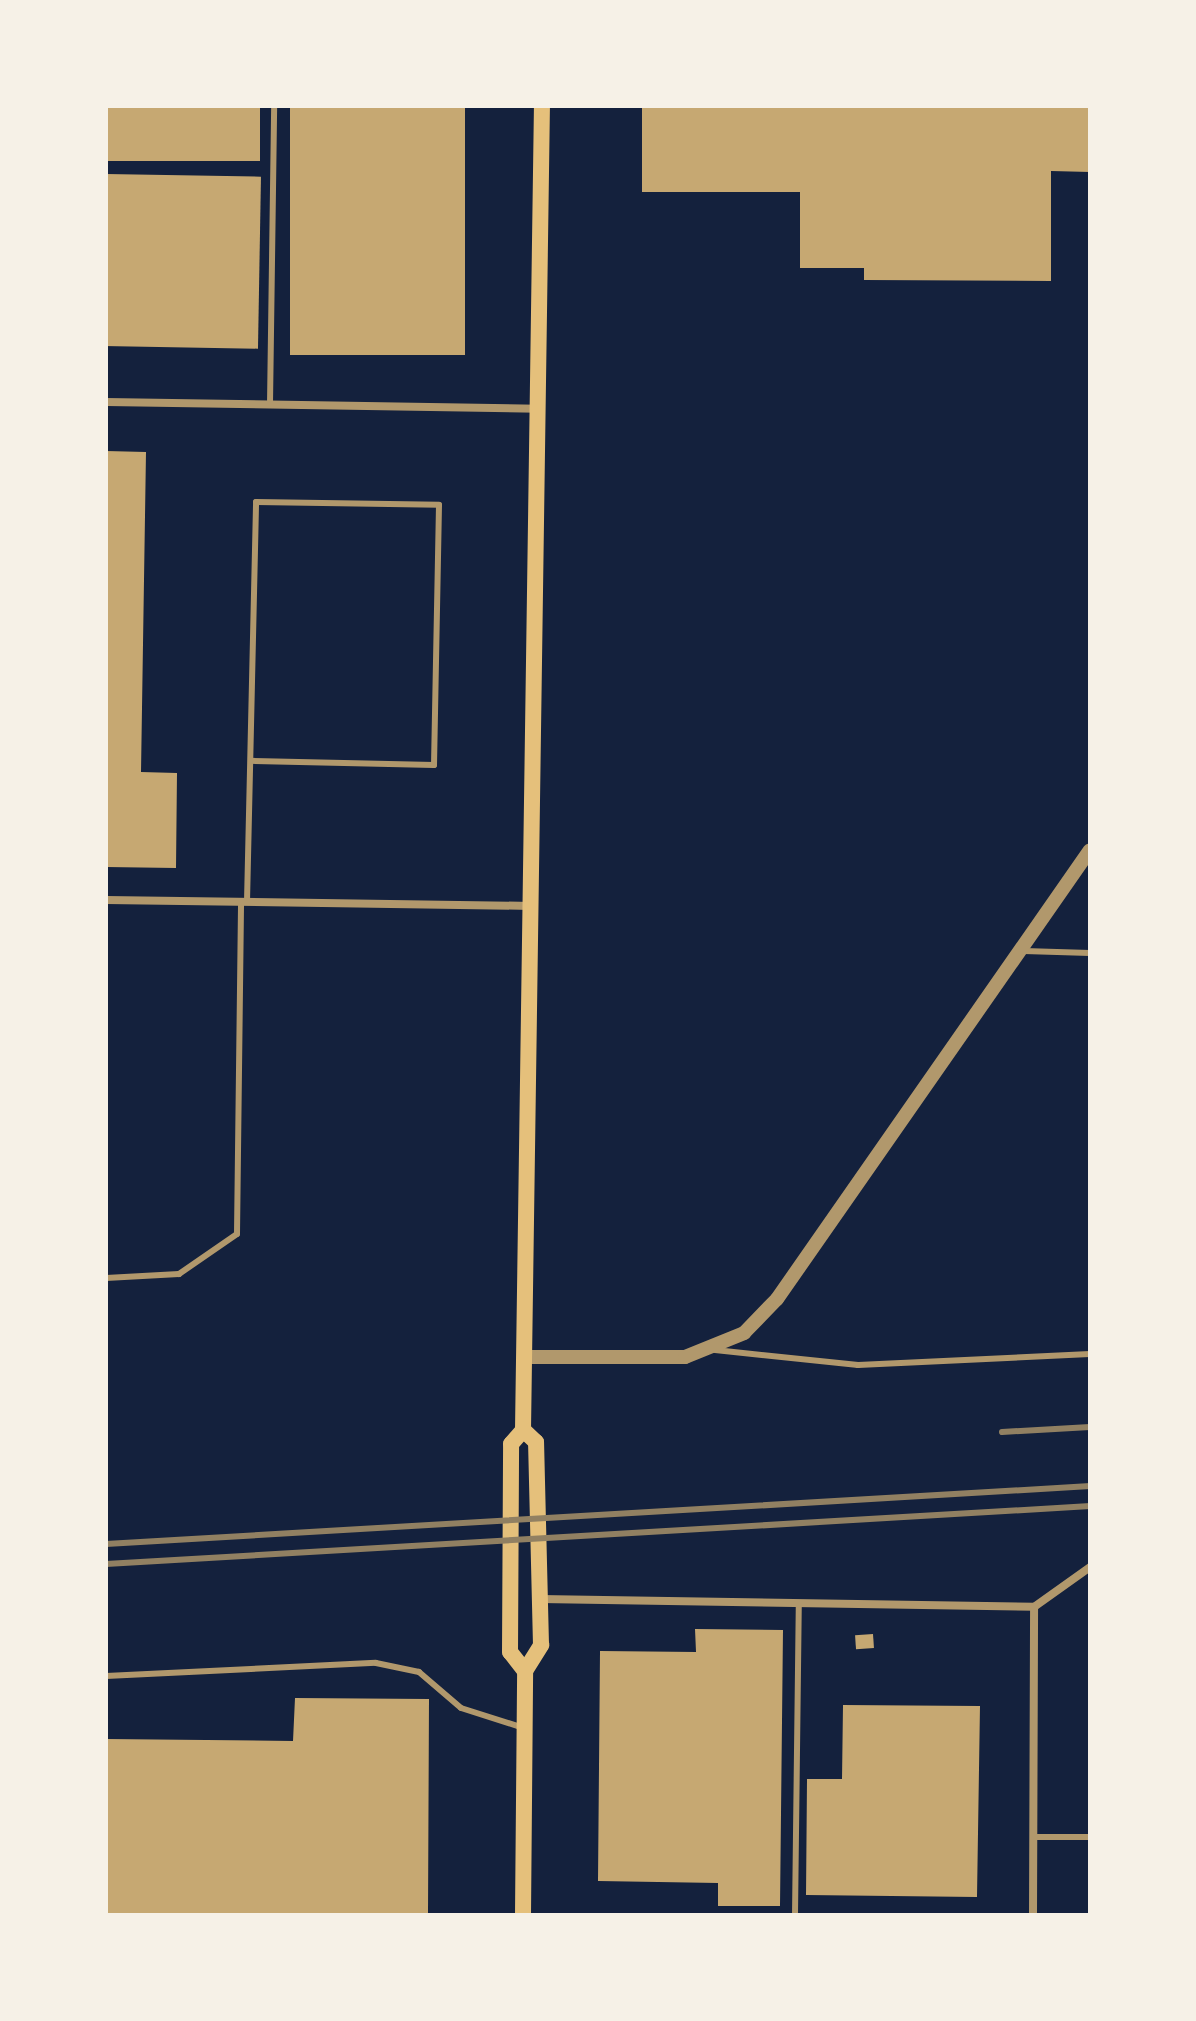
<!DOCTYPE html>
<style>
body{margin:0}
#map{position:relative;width:1196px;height:2021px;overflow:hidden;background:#14213d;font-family:"Roboto Serif",serif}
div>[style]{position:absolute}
.building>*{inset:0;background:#c6a872;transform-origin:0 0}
.service>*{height:6px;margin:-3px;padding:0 3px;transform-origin:3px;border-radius:3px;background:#b1986c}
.minor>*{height:8px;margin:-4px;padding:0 4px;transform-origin:4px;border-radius:4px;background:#b1986c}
.tertiary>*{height:14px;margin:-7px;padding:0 7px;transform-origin:7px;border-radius:7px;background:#b1986c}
.secondary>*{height:16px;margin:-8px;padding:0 8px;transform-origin:8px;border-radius:8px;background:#e5c07b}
.rail>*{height:6px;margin:-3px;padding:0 3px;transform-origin:3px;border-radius:3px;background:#918062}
span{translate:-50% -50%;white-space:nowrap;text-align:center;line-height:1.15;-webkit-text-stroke:8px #f6f1e7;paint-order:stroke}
.frame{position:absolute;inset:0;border:108px solid #f6f1e7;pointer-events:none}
</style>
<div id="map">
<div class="building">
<div style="left:106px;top:106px;width:154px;height:55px"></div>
<div style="left:290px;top:106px;width:175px;height:249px"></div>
<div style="clip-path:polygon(642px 106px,1090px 106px,1090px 172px,1051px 171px,1051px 281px,864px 280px,864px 268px,800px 268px,800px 192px,642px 192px)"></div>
<div style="left:106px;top:174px;width:155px;height:172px;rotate:1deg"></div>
<div style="clip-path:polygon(106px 451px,146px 452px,141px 772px,177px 773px,176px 868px,106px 867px)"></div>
<div style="clip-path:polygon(695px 1629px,783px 1630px,780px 1906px,718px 1906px,718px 1883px,598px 1881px,600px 1651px,696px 1652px)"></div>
<div style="left:873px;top:1634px;width:14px;height:18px;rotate:86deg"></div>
<div style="clip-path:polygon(295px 1698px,429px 1699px,428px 1915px,106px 1915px,106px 1739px,293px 1741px)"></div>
<div style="clip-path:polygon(843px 1705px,980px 1706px,977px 1897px,806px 1895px,807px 1779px,842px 1779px)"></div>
</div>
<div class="service">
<div style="left:270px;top:404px;width:298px;rotate:-89.2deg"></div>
<div style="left:247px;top:902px;width:400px;rotate:-88.7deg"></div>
<div style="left:256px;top:502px;width:183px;rotate:0.9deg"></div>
<div style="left:439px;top:505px;width:260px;rotate:91.1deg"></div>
<div style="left:434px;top:765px;width:183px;rotate:-178.7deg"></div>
<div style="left:1024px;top:951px;width:66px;rotate:1.7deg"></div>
<div style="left:106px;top:1278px;width:73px;rotate:-3.1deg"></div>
<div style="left:179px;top:1274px;width:70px;rotate:-34.6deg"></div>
<div style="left:237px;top:1234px;width:332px;rotate:-89.3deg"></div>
<div style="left:715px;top:1350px;width:144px;rotate:6deg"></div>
<div style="left:858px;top:1365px;width:232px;rotate:-2.7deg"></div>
<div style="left:106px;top:1676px;width:270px;rotate:-2.8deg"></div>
<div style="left:376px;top:1663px;width:44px;rotate:11.8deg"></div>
<div style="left:419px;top:1672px;width:55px;rotate:40.6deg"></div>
<div style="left:461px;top:1708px;width:63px;rotate:17.6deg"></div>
<div style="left:1033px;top:1837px;width:57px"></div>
<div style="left:795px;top:1915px;width:312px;rotate:-89.3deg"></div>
</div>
<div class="minor">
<div style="left:106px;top:402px;width:432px;rotate:0.9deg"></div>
<div style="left:106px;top:900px;width:426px;rotate:0.8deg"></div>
<div style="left:540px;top:1599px;width:494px;rotate:0.9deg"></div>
<div style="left:1034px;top:1607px;width:69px;rotate:-35.5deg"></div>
<div style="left:1033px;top:1915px;width:308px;rotate:-89.8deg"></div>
</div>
<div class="tertiary">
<div style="left:525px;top:1357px;width:160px"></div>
<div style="left:685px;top:1357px;width:64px;rotate:-22.1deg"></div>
<div style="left:744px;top:1333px;width:47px;rotate:-45.9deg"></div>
<div style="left:777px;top:1299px;width:547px;rotate:-55.12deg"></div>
</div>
<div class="secondary">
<div style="left:525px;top:1671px;width:24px;rotate:-128deg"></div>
<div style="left:510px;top:1652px;width:208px;rotate:-89.7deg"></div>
<div style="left:511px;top:1444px;width:18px;rotate:-49deg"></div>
<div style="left:523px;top:1430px;width:1324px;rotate:-89.18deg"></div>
<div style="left:523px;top:1915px;width:244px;rotate:-89.5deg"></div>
<div style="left:525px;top:1671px;width:31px;rotate:-58deg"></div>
<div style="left:541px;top:1645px;width:203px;rotate:-91.4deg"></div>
<div style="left:536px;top:1442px;width:18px;rotate:-137deg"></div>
</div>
<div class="rail">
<div style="left:1002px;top:1432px;width:88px;rotate:-3.3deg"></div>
<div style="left:106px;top:1544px;width:986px;rotate:-3.37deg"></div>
<div style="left:106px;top:1564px;width:986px;rotate:-3.37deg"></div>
</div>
<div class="frame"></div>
</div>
